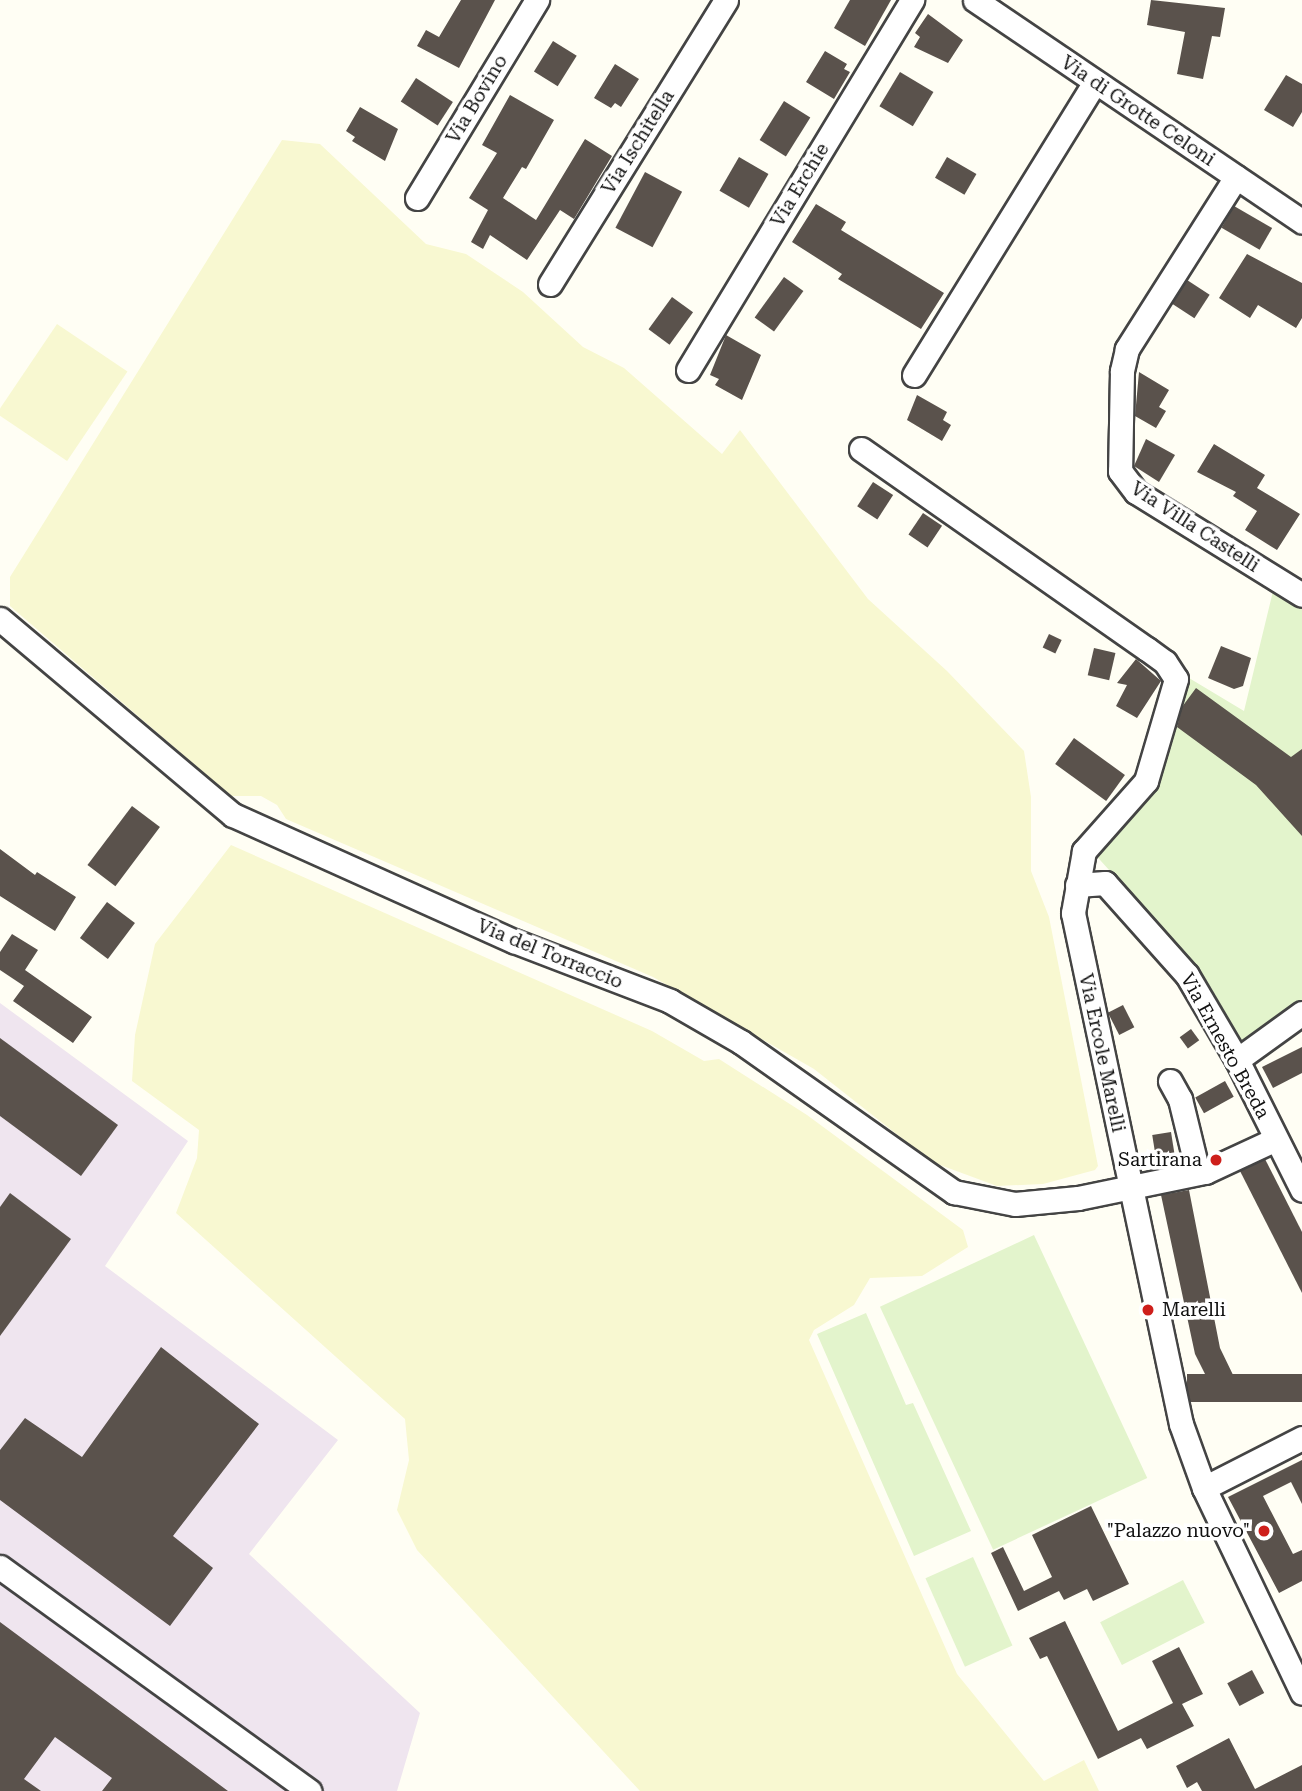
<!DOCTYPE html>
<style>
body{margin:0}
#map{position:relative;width:1302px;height:1791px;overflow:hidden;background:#fffef4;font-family:"Roboto Serif",serif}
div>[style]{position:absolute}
.industrial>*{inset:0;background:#efe5ef}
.farmland>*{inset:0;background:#f8f8d1;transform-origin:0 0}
.pitch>*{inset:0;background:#e3f4cc;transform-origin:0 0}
.building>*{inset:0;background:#5a524c;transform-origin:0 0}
.roads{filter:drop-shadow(2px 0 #444) drop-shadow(-2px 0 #444) drop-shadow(0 2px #444) drop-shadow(0 -2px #444)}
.minor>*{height:23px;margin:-11.5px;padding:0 11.5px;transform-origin:11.5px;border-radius:11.5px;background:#fff}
.dots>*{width:19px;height:19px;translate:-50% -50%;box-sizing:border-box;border:4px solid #fff;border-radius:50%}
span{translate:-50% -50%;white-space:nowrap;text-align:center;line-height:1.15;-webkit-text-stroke:7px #fff;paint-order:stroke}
.street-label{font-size:19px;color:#111}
.poi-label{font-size:19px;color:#111}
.right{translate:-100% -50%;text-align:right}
.left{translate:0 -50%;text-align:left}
</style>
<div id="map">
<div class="industrial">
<div style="clip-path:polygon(0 1003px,188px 1141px,105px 1266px,338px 1440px,249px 1554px,420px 1713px,397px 1791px,0 1791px)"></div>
</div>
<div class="farmland">
<div style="clip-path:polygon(282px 140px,320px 144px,426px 244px,466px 254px,523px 292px,583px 347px,624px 368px,722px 454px,740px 430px,868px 599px,947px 671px,1024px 751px,1031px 797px,1031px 871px,1049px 917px,1098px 1166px,1095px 1170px,1043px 1184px,997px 1186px,932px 1162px,814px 1069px,653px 977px,286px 819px,277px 805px,261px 796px,231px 796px,10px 606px,10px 577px)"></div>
<div style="left:57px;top:324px;width:85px;height:108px;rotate:34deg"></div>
<div style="clip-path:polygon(231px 845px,652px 1031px,704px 1061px,719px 1059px,807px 1115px,963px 1230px,968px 1247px,922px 1276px,870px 1278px,854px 1305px,814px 1330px,809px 1340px,957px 1674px,1044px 1781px,1084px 1760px,1099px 1791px,640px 1791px,417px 1550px,397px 1510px,409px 1460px,405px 1419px,176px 1213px,197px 1158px,199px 1130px,132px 1081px,135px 1035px,155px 944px)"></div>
</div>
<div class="pitch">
<div style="clip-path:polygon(1274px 587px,1302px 603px,1302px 1000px,1283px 1022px,1259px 1037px,1239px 1041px,1175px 943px,1091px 850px,1158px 780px,1184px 675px,1244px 711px)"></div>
<div style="left:1034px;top:1235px;width:268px;height:170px;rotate:65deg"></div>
<div style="clip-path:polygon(866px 1313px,906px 1405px,913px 1403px,971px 1531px,914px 1556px,817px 1334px)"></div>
<div style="left:973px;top:1557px;width:97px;height:52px;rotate:66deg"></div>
<div style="left:1183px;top:1580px;width:48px;height:93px;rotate:63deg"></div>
</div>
<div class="building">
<div style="clip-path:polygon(461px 0,495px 0,459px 68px,417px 46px,426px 30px,439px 37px)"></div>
<div style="clip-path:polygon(850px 0,891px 0,865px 46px,834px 28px)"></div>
<div style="clip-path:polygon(1151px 0,1225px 8px,1220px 37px,1212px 36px,1203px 79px,1177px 74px,1185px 32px,1147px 25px)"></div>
<div style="clip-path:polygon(928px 14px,963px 40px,948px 63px,914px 47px,920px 37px,915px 33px)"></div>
<div style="left:553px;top:41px;width:28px;height:36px;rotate:32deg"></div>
<div style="clip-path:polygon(825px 51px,847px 64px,844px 69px,850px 72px,834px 99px,806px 82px)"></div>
<div style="clip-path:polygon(615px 64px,639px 79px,621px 107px,615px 103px,611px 108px,594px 98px)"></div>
<div style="left:900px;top:72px;width:39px;height:40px;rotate:31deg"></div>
<div style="clip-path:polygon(1286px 75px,1302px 84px,1302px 112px,1293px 127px,1264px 110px)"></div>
<div style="left:416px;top:78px;width:44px;height:28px;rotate:33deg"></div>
<div style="clip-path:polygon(510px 95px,554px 120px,526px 169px,522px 167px,503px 198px,536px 220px,585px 139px,612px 156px,574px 219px,560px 210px,527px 260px,490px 235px,483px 249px,471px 242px,488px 210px,469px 198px,497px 153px,482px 145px)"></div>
<div style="left:784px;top:101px;width:31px;height:46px;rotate:32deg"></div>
<div style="clip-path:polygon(360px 107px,398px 129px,385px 161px,352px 141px,355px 137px,346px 131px)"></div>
<div style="left:739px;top:157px;width:34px;height:39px;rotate:30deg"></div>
<div style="left:947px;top:157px;width:34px;height:24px;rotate:30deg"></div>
<div style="left:645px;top:172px;width:42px;height:63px;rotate:28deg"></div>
<div style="clip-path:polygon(816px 204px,846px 222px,841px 230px,944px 293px,921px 329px,838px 279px,842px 274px,792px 242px)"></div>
<div style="left:1234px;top:206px;width:44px;height:25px;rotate:30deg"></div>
<div style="clip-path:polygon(1247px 254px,1302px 283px,1302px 318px,1296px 328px,1258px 305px,1250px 318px,1219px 298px)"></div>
<div style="left:784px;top:277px;width:24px;height:50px;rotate:36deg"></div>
<div style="left:1187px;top:280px;width:27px;height:28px;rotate:33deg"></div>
<div style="left:672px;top:297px;width:26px;height:40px;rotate:36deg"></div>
<div style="clip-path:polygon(726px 335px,761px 355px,742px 400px,715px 385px,719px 379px,710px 375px)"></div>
<div style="clip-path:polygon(1139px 372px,1169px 390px,1159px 407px,1166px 411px,1156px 428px,1135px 416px)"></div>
<div style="clip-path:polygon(917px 395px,947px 412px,943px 420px,951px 425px,942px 441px,907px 420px)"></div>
<div style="clip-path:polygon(1146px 439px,1175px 455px,1159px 482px,1134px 466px)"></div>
<div style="clip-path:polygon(1214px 444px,1265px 475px,1257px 488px,1300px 514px,1277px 550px,1245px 530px,1257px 511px,1233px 496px,1236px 492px,1197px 472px)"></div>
<div style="left:873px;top:482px;width:24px;height:29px;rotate:33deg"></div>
<div style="left:923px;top:513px;width:23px;height:26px;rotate:34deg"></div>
<div style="left:1049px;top:634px;width:14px;height:15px;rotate:25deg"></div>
<div style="clip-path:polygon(1221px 646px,1251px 658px,1243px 686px,1234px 689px,1208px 678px)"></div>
<div style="left:1094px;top:648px;width:22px;height:28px;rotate:13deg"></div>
<div style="clip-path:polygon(1136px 659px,1161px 681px,1137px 718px,1116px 706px,1127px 685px,1117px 683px)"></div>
<div style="clip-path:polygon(1196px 688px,1291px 757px,1302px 749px,1302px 836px,1256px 785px,1177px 727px,1182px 707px)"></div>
<div style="left:1074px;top:738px;width:63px;height:32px;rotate:36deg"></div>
<div style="left:132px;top:806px;width:35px;height:74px;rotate:37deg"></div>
<div style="clip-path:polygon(0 849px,35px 875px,37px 872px,76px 897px,55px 931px,0 896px)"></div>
<div style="left:107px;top:902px;width:35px;height:45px;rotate:37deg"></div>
<div style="clip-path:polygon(12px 934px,38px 950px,25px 970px,92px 1017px,73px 1043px,13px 1001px,24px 986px,0 970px,0 952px)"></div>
<div style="left:1123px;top:1005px;width:25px;height:17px;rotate:63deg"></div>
<div style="left:1191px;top:1029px;width:14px;height:14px;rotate:54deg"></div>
<div style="clip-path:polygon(0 1038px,118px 1125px,81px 1176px,0 1116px)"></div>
<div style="clip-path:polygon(1302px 1047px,1302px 1073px,1273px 1088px,1262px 1067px)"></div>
<div style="left:1225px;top:1081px;width:18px;height:34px;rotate:61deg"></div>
<div style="left:1171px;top:1132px;width:32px;height:19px;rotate:81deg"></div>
<div style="clip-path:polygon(1265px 1159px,1302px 1232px,1302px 1293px,1240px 1171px)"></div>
<div style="clip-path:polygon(1189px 1190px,1220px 1348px,1235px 1379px,1213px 1390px,1195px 1354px,1161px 1195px)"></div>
<div style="clip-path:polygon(10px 1193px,71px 1239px,0 1336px,0 1207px)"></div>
<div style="clip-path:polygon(161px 1347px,259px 1424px,173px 1536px,213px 1568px,170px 1626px,0 1500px,0 1450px,25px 1418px,82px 1457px)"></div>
<div style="left:1302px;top:1374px;width:28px;height:115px;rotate:90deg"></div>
<div style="clip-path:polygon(1302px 1460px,1302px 1504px,1291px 1482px,1263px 1496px,1293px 1554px,1302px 1550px,1302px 1581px,1279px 1593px,1228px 1497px)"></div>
<div style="clip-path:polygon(1091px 1506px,1129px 1584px,1093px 1601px,1087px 1589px,1064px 1600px,1059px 1591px,1018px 1611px,991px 1553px,1003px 1547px,1024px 1591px,1052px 1577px,1032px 1535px)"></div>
<div style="clip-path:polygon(1065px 1621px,1118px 1731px,1173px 1703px,1152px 1661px,1179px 1647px,1203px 1694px,1182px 1704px,1194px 1726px,1147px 1749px,1141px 1738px,1098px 1759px,1047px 1656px,1040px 1659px,1029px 1638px)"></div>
<div style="clip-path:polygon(0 1622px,228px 1791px,102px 1791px,112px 1778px,55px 1737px,24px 1779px,41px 1791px,0 1791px)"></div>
<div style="left:1252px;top:1670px;width:26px;height:28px;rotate:62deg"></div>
<div style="clip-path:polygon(1229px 1738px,1255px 1789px,1302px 1765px,1302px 1791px,1202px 1791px,1197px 1782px,1187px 1788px,1176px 1766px)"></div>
</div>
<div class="roads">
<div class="minor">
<div style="left:975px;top:0;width:395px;rotate:34.1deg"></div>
<div style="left:1236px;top:177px;width:204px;rotate:122.4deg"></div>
<div style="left:1127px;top:349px;width:23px;rotate:103deg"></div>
<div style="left:1122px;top:371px;width:100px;rotate:91.1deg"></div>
<div style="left:1120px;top:471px;width:26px;rotate:53deg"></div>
<div style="left:1136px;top:492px;width:195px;rotate:31.8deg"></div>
<div style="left:417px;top:198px;width:232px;rotate:-58.8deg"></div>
<div style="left:550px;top:284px;width:334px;rotate:-58.2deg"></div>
<div style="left:688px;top:370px;width:433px;rotate:-58.8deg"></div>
<div style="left:914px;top:375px;width:344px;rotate:-58.3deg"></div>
<div style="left:861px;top:449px;width:349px;rotate:35deg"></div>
<div style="left:1147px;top:649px;width:22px;rotate:36deg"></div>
<div style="left:1165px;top:662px;width:20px;rotate:57deg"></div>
<div style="left:1176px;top:679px;width:106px;rotate:106.4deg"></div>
<div style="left:1146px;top:781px;width:94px;rotate:131.5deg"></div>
<div style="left:1084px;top:851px;width:63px;rotate:100.1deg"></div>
<div style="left:1073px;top:913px;width:522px;rotate:78.07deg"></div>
<div style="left:1181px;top:1424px;width:68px;rotate:70.2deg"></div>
<div style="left:1204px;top:1488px;width:227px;rotate:64.4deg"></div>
<div style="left:0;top:619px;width:304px;rotate:40.1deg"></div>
<div style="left:233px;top:815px;width:308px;rotate:24.2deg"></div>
<div style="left:514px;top:941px;width:167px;rotate:21deg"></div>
<div style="left:670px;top:1001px;width:82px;rotate:30deg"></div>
<div style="left:741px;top:1042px;width:261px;rotate:35.2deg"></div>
<div style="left:954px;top:1192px;width:62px;rotate:11.1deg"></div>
<div style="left:1015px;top:1204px;width:63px;rotate:-5.4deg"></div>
<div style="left:1078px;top:1198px;width:130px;rotate:-11.6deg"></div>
<div style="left:1205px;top:1172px;width:78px;rotate:-24.9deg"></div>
<div style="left:1077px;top:885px;width:28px;rotate:-4deg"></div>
<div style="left:1105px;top:883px;width:123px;rotate:48.3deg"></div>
<div style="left:1187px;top:975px;width:99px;rotate:59.5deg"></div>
<div style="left:1237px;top:1060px;width:145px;rotate:63.4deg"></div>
<div style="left:1237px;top:1060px;width:80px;rotate:-35.9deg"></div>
<div style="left:1170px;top:1081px;width:21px;rotate:61deg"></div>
<div style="left:1180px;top:1099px;width:76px;rotate:76.3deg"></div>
<div style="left:1204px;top:1488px;width:110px;rotate:-27deg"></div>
<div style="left:0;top:1567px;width:382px;rotate:35.9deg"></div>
</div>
</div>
<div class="dots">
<div style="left:1216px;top:1160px;background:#ce1f1b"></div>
<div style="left:1148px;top:1310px;background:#ce1f1b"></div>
<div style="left:1264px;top:1531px;background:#ce1f1b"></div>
</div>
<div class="street-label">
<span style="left:477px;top:99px;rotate:-59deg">Via Bovino</span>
<span style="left:1138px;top:111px;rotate:34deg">Via di Grotte Celoni</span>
<span style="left:638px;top:142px;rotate:-58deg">Via Ischitella</span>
<span style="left:800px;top:185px;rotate:-59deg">Via Erchie</span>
<span style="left:1195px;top:527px;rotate:33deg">Via Villa Castelli</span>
<span style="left:550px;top:954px;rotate:22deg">Via del Torraccio</span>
<span style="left:1225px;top:1046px;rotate:61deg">Via Ernesto Breda</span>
<span style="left:1102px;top:1053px;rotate:78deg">Via Ercole Marelli</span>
</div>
<div class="poi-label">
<span class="right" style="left:1202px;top:1160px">Sartirana</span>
<span class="left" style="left:1162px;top:1310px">Marelli</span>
<span class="right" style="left:1250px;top:1531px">"Palazzo nuovo"</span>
</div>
</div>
